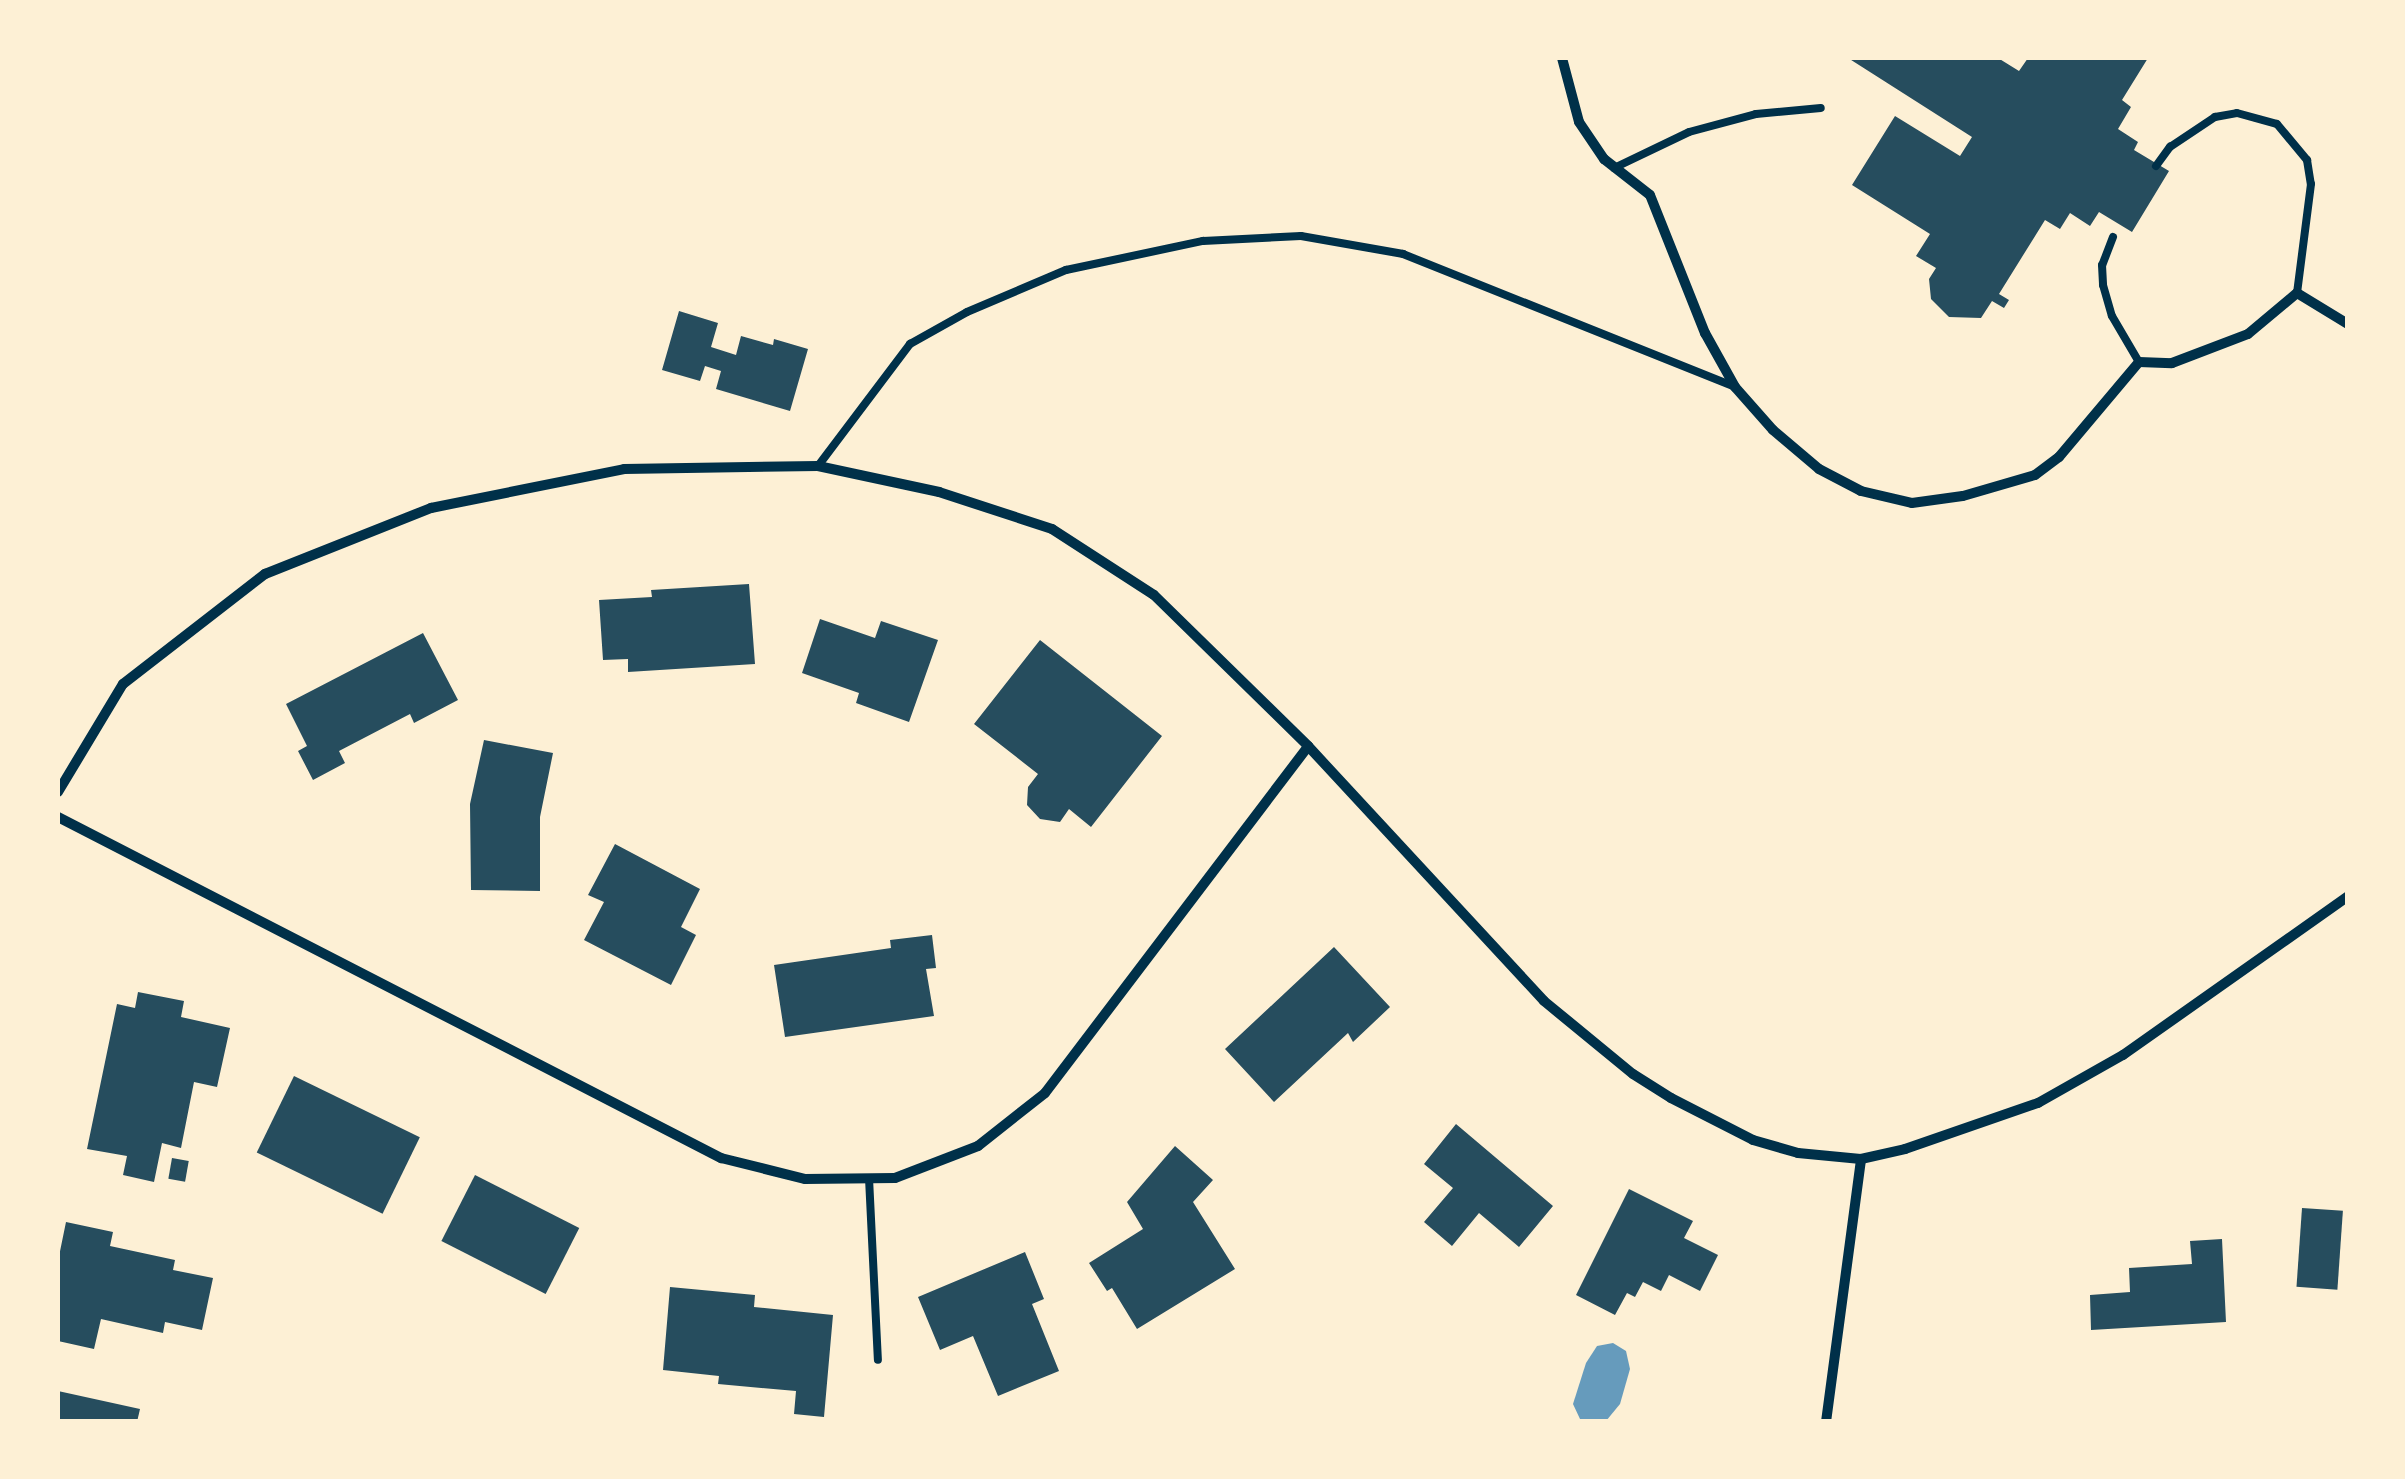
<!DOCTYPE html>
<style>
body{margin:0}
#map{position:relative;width:2405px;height:1479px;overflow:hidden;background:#fdf0d5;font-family:"Archivo Narrow",sans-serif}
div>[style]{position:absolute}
.water>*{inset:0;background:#669bbc}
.building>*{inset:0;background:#264d5e;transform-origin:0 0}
.service>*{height:8px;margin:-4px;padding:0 4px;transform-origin:4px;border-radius:4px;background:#003049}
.minor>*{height:10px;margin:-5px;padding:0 5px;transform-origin:5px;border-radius:5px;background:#003049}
span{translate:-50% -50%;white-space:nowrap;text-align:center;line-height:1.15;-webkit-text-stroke:9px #fdf0d5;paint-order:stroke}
.frame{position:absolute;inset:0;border:60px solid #fdf0d5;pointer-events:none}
</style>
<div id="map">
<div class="water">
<div style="clip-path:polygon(1613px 1343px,1626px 1351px,1630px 1369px,1620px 1404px,1606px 1421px,1580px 1419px,1573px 1404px,1586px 1363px,1597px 1346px)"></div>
</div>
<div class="building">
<div style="clip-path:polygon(1848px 58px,1998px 58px,2019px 71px,2028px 58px,2148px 58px,2122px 100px,2131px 107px,2118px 129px,2138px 142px,2134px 150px,2169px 171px,2132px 232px,2099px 212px,2090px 226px,2070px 213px,2060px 229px,2045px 220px,1999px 294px,2009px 300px,2004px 308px,1992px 301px,1981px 318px,1949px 317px,1931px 299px,1929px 279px,1936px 268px,1916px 256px,1930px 234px,1852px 185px,1895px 116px,1960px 156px,1972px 137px)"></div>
<div style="clip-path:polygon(679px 311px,718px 323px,711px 347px,736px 355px,741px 336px,773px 345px,774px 339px,808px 349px,790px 411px,716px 389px,721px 371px,705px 366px,700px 381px,662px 370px)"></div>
<div style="clip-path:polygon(749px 584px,755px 664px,628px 672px,628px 659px,603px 660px,599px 600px,652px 597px,651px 590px)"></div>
<div style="clip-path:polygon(820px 619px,875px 638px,881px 621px,938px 640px,909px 722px,856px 703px,859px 693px,802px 673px)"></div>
<div style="clip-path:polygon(423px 633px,458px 700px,414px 723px,410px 714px,339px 751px,345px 763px,313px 780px,298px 751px,307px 746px,286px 704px)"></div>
<div style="clip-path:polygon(1040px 640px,1162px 736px,1091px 827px,1069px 809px,1060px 822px,1040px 819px,1027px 805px,1028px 787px,1038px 774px,974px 724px)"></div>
<div style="clip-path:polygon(484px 740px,553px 753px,540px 817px,540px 891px,471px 890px,470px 804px)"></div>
<div style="clip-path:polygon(615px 844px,700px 889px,681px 927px,696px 935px,671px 985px,584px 940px,604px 902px,588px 895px)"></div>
<div style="clip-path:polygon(932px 935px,936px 968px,926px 969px,934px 1016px,785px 1037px,774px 965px,891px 948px,890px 940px)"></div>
<div style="clip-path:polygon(1334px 947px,1390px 1007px,1353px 1042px,1348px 1033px,1274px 1102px,1225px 1049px)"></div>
<div style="clip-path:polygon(138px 992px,184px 1001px,181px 1017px,230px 1028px,217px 1087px,194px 1082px,181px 1148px,162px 1143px,154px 1182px,123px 1175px,127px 1156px,87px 1149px,117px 1004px,135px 1008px)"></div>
<div style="left:294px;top:1076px;width:140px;height:85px;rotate:26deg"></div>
<div style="clip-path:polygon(1456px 1124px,1553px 1206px,1519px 1247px,1479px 1213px,1452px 1246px,1424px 1222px,1453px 1188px,1424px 1164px)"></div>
<div style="clip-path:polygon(1175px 1146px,1213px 1180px,1193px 1202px,1235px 1269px,1137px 1329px,1112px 1288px,1107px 1291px,1089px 1263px,1143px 1229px,1127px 1202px)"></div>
<div style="left:172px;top:1158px;width:17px;height:21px;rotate:10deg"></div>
<div style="left:475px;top:1175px;width:117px;height:74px;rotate:27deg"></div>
<div style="clip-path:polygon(1629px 1189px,1693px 1221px,1684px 1238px,1718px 1255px,1700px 1291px,1669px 1275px,1661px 1291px,1643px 1282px,1635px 1297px,1627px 1293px,1615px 1315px,1576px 1295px)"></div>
<div style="left:2302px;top:1208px;width:41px;height:79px;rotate:4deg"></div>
<div style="clip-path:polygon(66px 1222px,113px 1232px,110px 1246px,175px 1260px,173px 1270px,213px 1278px,202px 1330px,165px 1322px,163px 1333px,101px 1319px,94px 1349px,58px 1341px,58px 1261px)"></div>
<div style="clip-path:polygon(2222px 1239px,2226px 1322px,2091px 1330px,2090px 1295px,2130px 1292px,2129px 1268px,2192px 1264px,2190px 1241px)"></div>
<div style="clip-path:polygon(1025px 1252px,1044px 1299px,1032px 1304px,1059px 1371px,998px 1396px,973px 1336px,940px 1350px,918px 1297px)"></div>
<div style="clip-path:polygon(670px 1287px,755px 1295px,754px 1307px,833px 1315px,824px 1417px,794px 1414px,796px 1391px,718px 1384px,719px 1376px,663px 1370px)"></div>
<div style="clip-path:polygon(58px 1391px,140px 1409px,137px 1422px,58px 1422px)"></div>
</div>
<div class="service">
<div style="left:2156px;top:166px;width:24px;rotate:-54deg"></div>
<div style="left:2170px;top:147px;width:54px;rotate:-33.7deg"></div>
<div style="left:2215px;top:117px;width:22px;rotate:-10deg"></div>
<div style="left:2237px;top:113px;width:41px;rotate:15.4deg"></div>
<div style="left:2277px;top:124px;width:47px;rotate:50.2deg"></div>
<div style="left:2307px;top:160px;width:24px;rotate:81deg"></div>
<div style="left:2311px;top:184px;width:110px;rotate:97.3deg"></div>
<div style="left:1614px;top:168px;width:83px;rotate:-25.6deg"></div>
<div style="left:1689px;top:132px;width:69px;rotate:-15deg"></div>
<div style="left:1756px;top:114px;width:65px;rotate:-5.3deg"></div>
<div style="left:2113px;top:237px;width:30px;rotate:111deg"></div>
<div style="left:2102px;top:265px;width:20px;rotate:87deg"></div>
<div style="left:2103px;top:285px;width:32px;rotate:74deg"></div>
<div style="left:2112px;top:316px;width:53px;rotate:59.6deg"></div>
<div style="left:818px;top:466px;width:153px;rotate:-53deg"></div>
<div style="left:910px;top:344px;width:65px;rotate:-29.3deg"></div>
<div style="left:967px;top:312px;width:108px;rotate:-23deg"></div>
<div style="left:1066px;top:270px;width:140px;rotate:-12deg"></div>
<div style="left:1203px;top:241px;width:98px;rotate:-2.9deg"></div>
<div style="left:1301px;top:236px;width:104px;rotate:10deg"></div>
<div style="left:1403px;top:254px;width:358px;rotate:21.8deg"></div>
<div style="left:869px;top:1178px;width:182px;rotate:87.2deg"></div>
</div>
<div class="minor">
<div style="left:1562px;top:58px;width:66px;rotate:75.1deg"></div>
<div style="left:1579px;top:122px;width:45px;rotate:56deg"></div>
<div style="left:1604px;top:159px;width:58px;rotate:38deg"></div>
<div style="left:1650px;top:195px;width:149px;rotate:68.3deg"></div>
<div style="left:1705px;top:333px;width:62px;rotate:60.9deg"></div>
<div style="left:1735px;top:387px;width:57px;rotate:48.5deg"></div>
<div style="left:1773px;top:430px;width:60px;rotate:40.3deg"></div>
<div style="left:1819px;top:469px;width:47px;rotate:27.6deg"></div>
<div style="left:1861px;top:491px;width:52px;rotate:13.2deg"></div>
<div style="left:1912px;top:503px;width:51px;rotate:-7.8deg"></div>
<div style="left:1963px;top:496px;width:75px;rotate:-16.3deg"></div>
<div style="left:2035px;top:475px;width:30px;rotate:-37deg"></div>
<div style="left:2059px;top:457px;width:124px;rotate:-49.9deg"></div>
<div style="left:2139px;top:362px;width:33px;rotate:2deg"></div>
<div style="left:2172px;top:363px;width:81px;rotate:-20.9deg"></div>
<div style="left:2248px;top:334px;width:64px;rotate:-39.9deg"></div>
<div style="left:2297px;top:293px;width:60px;rotate:31.3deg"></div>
<div style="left:58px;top:792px;width:126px;rotate:-59deg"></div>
<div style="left:123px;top:684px;width:180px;rotate:-37.8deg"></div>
<div style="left:265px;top:574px;width:179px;rotate:-21.7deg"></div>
<div style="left:431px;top:508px;width:197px;rotate:-11.4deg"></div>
<div style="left:624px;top:469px;width:194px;rotate:-0.9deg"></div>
<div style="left:818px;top:466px;width:124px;rotate:12.1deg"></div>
<div style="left:939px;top:492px;width:119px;rotate:18.1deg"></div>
<div style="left:1052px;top:529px;width:121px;rotate:32.9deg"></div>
<div style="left:1154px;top:595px;width:216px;rotate:44.4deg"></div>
<div style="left:1308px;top:746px;width:347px;rotate:47.2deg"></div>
<div style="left:1544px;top:1001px;width:115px;rotate:39.4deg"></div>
<div style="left:1633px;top:1074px;width:45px;rotate:32.3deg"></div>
<div style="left:1671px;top:1098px;width:92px;rotate:27.1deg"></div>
<div style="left:1753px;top:1140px;width:47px;rotate:16.1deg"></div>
<div style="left:1798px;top:1153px;width:63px;rotate:5.4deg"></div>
<div style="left:1861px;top:1159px;width:45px;rotate:-12.8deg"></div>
<div style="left:1905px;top:1149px;width:141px;rotate:-19.1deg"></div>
<div style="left:2038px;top:1103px;width:98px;rotate:-29.5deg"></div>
<div style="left:2123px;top:1055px;width:276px;rotate:-35.2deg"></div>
<div style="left:58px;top:817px;width:746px;rotate:27.22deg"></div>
<div style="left:721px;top:1158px;width:87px;rotate:14deg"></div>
<div style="left:805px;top:1179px;width:90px;rotate:-0.6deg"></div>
<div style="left:895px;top:1178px;width:89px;rotate:-21.1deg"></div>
<div style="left:978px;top:1146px;width:85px;rotate:-38.3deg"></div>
<div style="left:1045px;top:1093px;width:435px;rotate:-52.8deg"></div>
<div style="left:1826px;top:1422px;width:265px;rotate:-82.4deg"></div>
</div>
<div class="frame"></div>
</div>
